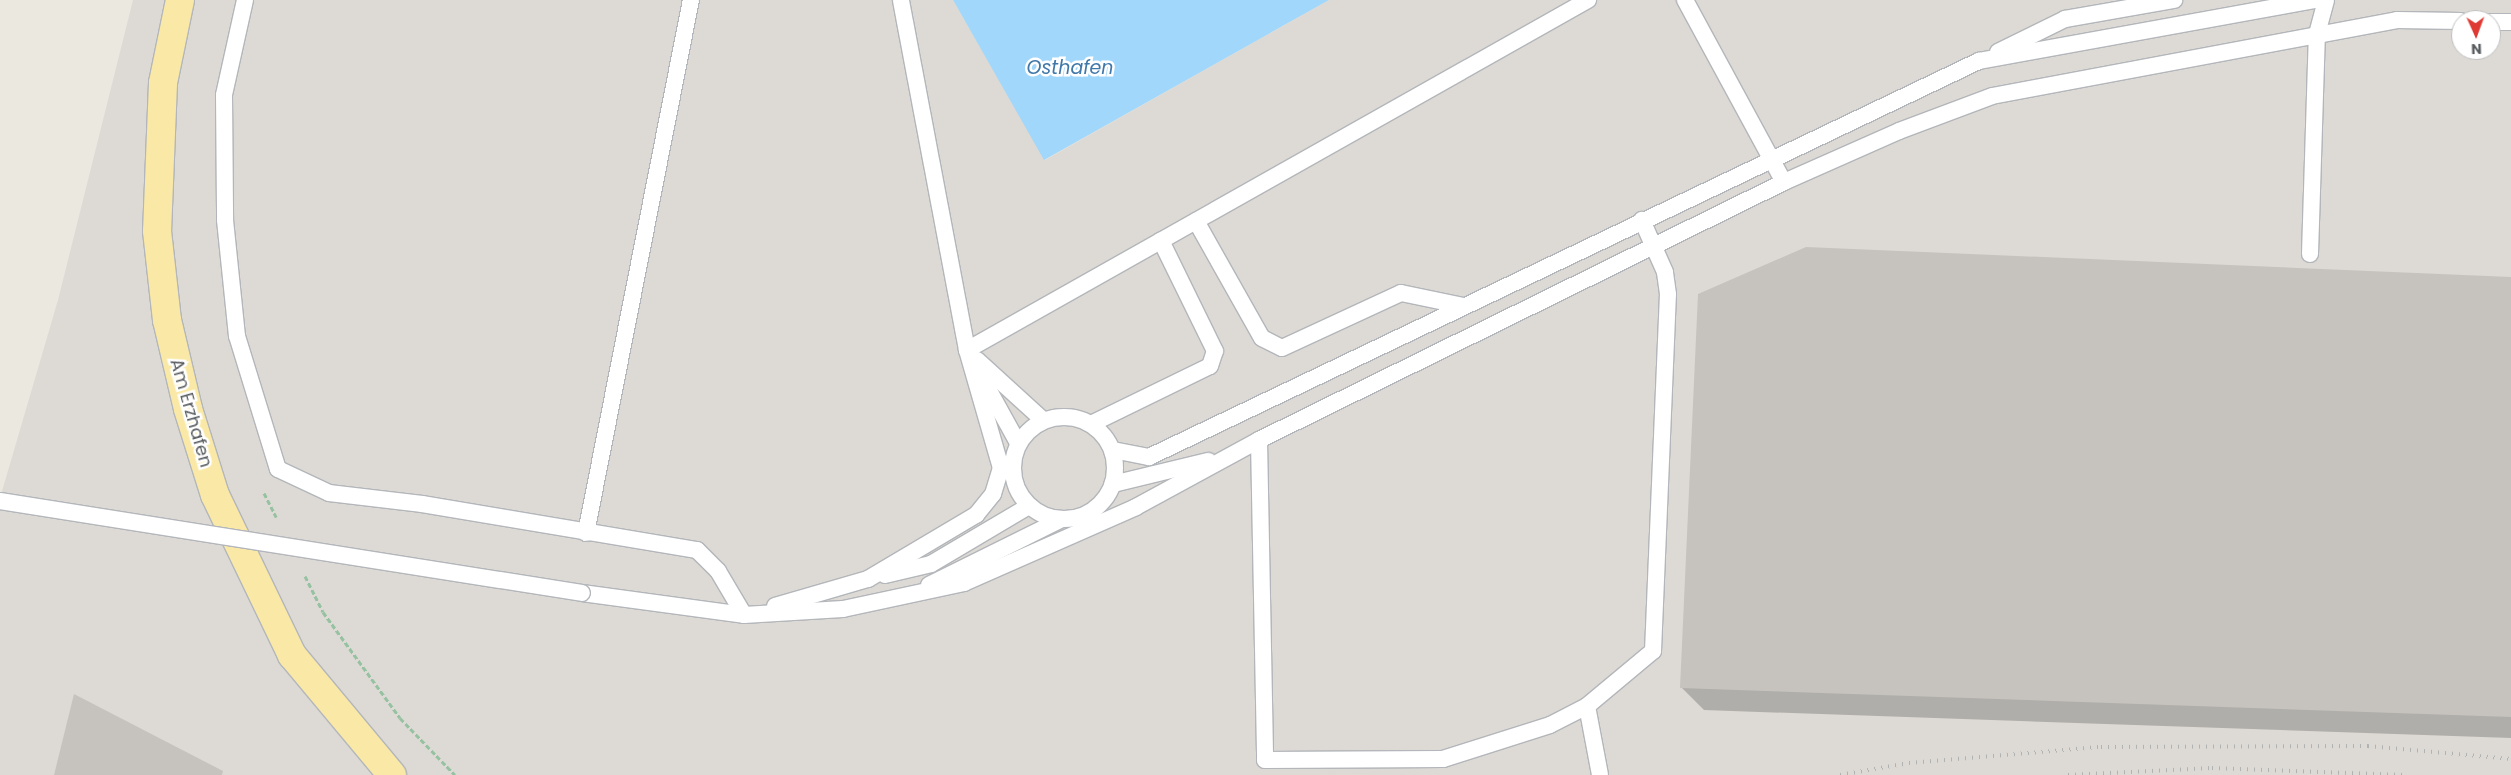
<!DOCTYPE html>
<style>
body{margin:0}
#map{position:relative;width:2511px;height:775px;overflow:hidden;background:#ebe8e0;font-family:Poppins,sans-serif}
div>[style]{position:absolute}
.industrial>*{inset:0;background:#dddad5}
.water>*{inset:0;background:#a1d7fa}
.shadow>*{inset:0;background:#0003}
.building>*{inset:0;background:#c6c3be}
.path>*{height:3px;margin-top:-1.5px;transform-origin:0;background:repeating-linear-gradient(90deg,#97c2a1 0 5px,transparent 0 7.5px)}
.roads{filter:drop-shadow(1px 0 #b3b6ba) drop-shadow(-1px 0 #b3b6ba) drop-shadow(0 1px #b3b6ba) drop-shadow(0 -1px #b3b6ba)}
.lane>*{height:16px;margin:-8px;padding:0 8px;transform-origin:8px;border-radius:8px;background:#fff}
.lane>.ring{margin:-8px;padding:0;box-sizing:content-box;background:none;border:16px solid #fff;border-radius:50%}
.primary>*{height:28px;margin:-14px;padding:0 14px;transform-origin:14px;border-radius:14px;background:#fae9a6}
.rail>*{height:4px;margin-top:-2px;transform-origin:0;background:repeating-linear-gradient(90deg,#b1b2b2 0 1px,transparent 0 7px)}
.bridges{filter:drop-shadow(1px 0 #b3b6ba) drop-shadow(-1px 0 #b3b6ba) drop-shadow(0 1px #b3b6ba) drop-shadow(0 -1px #b3b6ba)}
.lane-bridge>*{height:16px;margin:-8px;padding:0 8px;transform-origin:8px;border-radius:8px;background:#fff}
span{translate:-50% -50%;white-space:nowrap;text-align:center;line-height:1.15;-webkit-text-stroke:5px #fff;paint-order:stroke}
.street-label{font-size:18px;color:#595d60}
.water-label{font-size:19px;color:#4178aa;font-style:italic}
.north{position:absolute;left:2451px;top:10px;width:50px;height:50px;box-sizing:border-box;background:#fff;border:1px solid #bdbebf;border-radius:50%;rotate:178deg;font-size:14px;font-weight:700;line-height:20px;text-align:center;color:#595d60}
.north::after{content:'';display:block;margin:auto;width:18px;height:22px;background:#df3933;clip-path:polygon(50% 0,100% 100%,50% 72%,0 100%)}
</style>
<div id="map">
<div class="industrial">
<div style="clip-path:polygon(evenodd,133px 0,953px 0,1045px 160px,1329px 0,2511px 0,2511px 775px,0 775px,0 498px,58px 300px,133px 0,2461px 20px,2491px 20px,2491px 50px,2461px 50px,2461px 20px)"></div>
</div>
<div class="water">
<div style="clip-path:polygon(953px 0,1329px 0,1044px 160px)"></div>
</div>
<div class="shadow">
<div style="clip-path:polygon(2511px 278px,2511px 738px,1704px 710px,1682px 688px)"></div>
</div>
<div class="building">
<div style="clip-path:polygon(1806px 247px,2511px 277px,2511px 717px,1680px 688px,1698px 294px)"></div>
<div style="clip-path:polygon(74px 694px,223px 771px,222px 775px,54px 775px)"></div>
</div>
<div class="path">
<div style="left:264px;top:493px;width:27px;rotate:63deg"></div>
<div style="left:305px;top:576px;width:40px;rotate:63.4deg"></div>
<div style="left:323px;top:612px;width:131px;rotate:54deg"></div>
<div style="left:400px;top:718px;width:79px;rotate:46deg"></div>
</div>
<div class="roads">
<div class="lane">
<div style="left:245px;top:0;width:97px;rotate:102.5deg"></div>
<div style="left:224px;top:95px;width:125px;rotate:89.5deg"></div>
<div style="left:225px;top:220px;width:117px;rotate:84.1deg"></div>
<div style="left:237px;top:336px;width:139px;rotate:72.9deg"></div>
<div style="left:278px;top:469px;width:56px;rotate:25.2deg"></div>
<div style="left:329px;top:493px;width:94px;rotate:6.7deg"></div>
<div style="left:422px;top:504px;width:279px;rotate:9.5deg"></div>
<div style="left:697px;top:550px;width:30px;rotate:45deg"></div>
<div style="left:718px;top:571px;width:51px;rotate:59.4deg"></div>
<div style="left:1685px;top:0;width:207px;rotate:61.5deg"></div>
<div style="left:2491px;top:22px;width:20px"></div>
<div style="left:1998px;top:52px;width:75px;rotate:-26.2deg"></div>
<div style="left:2065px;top:19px;width:111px;rotate:-9.9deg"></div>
<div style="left:1196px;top:221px;width:134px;rotate:60.6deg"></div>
<div style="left:1262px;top:338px;width:22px;rotate:27deg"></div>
<div style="left:1282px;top:348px;width:131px;rotate:-24.8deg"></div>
<div style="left:1401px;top:293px;width:64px;rotate:11.7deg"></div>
<div style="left:2310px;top:254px;width:220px;rotate:-88.2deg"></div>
<div style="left:2317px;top:34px;width:35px;rotate:-75deg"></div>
<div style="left:967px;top:350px;width:713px;rotate:-29.41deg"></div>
<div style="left:977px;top:360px;width:89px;rotate:42.3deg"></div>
<div style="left:981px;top:376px;width:77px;rotate:61.1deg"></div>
<div class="ring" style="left:1013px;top:417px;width:86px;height:86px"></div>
<div style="left:1091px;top:424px;width:132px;rotate:-26deg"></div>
<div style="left:1210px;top:366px;width:16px;rotate:-72deg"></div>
<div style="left:1215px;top:351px;width:123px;rotate:-116.1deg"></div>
<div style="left:1259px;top:440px;width:320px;rotate:88.9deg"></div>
<div style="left:1265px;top:760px;width:178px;rotate:-0.3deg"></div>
<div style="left:1443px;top:759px;width:112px;rotate:-17.6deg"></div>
<div style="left:1550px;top:725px;width:42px;rotate:-27.2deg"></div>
<div style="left:1587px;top:706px;width:86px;rotate:-39.8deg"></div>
<div style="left:1653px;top:651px;width:357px;rotate:-87.6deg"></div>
<div style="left:1668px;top:294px;width:22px;rotate:-98deg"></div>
<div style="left:1665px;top:272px;width:57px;rotate:-113.9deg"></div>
<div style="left:1113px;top:450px;width:37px;rotate:11deg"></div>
<div style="left:1149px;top:457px;width:920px;rotate:-25.51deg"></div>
<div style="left:1979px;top:61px;width:341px;rotate:-10.3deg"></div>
<div style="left:1113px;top:484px;width:98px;rotate:-13.6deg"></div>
<div style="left:586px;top:533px;width:543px;rotate:-78.86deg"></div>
<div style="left:885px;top:575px;width:47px;rotate:-13.4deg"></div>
<div style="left:931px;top:564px;width:114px;rotate:-30.6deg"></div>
<div style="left:929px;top:585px;width:146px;rotate:-26.4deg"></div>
<div style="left:582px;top:593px;width:163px;rotate:7.7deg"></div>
<div style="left:744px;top:615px;width:99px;rotate:-3.5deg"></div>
<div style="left:843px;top:609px;width:124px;rotate:-12.1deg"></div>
<div style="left:964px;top:583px;width:188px;rotate:-23.8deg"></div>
<div style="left:1136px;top:507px;width:140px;rotate:-28.6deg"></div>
<div style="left:1259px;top:440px;width:585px;rotate:-26.17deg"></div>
<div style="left:1784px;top:182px;width:126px;rotate:-23.9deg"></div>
<div style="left:1899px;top:131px;width:99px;rotate:-20.6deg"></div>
<div style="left:1992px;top:96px;width:412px;rotate:-10.6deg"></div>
<div style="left:2397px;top:20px;width:64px;rotate:0.9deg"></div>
<div style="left:775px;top:606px;width:97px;rotate:-16.2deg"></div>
<div style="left:868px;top:579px;width:126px;rotate:-30.7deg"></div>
<div style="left:976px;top:515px;width:27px;rotate:-51deg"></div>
<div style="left:993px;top:494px;width:27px;rotate:-73deg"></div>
<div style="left:1001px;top:468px;width:123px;rotate:-106.1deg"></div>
<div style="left:967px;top:350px;width:356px;rotate:-100.7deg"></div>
<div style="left:1587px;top:706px;width:70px;rotate:79.3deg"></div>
</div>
<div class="primary">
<div style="left:180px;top:0;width:85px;rotate:101.6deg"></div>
<div style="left:163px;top:83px;width:148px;rotate:92.3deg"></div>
<div style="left:157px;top:231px;width:90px;rotate:83.6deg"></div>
<div style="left:167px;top:320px;width:91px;rotate:76.7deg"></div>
<div style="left:188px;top:409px;width:90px;rotate:72.6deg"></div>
<div style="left:215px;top:495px;width:178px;rotate:64.3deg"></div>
<div style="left:292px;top:655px;width:156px;rotate:50.2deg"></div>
</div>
</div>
<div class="rail">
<div style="left:1840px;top:775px;width:70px;rotate:-9.9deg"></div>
<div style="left:1909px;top:763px;width:193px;rotate:-4.8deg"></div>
<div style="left:2101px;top:747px;width:267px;rotate:-0.2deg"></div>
<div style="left:2368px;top:746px;width:144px;rotate:5.2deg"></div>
<div style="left:2068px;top:775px;width:144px;rotate:-2.8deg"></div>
<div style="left:2212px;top:768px;width:193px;rotate:2.1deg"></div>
</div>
<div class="bridges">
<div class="lane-bridge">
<div style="left:0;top:501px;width:589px;rotate:8.98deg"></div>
</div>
</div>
<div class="street-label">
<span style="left:191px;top:413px;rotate:74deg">Am Erzhafen</span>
</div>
<div class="water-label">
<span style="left:1070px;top:68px">Osthafen</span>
</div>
<div class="north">N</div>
</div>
